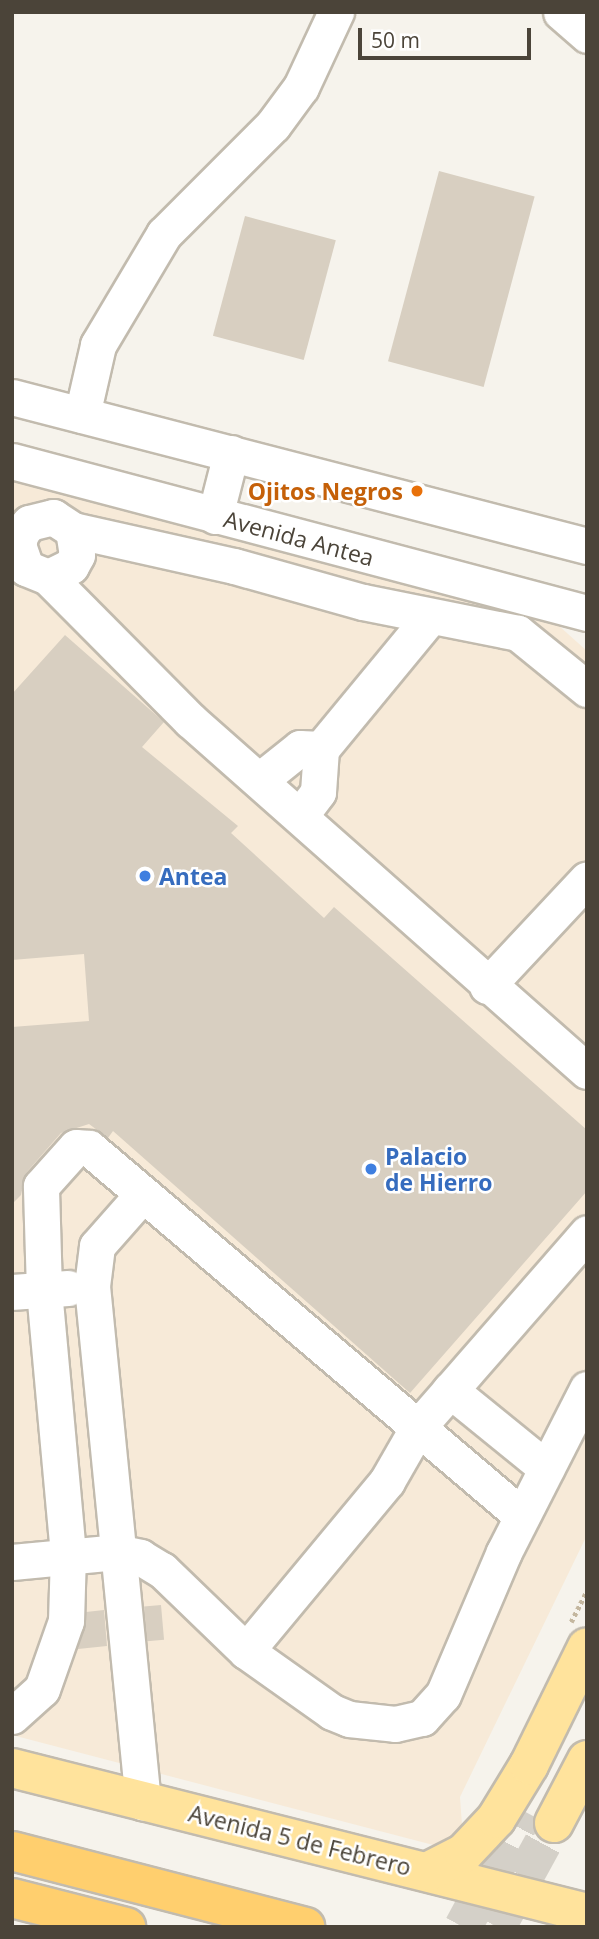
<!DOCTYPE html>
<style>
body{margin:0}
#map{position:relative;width:599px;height:1939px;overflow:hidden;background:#f6f3ec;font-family:"Open Sans",sans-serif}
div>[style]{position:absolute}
.commercial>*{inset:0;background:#f7ead8}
.building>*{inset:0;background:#d8cfc1;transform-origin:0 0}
.major-tunnel>*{height:38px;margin-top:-19px;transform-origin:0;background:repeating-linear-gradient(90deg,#d4d0c8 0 38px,transparent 0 57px)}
.path>*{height:4.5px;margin-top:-2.25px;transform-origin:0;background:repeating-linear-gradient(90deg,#c4b79f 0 3.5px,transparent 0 7px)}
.roads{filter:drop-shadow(2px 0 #c2bbae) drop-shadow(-2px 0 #c2bbae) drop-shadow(0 2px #c2bbae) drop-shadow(0 -2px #c2bbae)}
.minor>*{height:35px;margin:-17.5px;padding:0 17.5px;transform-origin:17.5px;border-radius:17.5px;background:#fff}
.major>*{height:38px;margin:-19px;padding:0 19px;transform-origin:19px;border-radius:19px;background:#ffe39c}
.highway>*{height:38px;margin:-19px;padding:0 19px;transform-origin:19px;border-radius:19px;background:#ffcf6e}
.dots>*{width:19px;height:19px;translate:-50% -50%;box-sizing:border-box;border:4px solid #fff;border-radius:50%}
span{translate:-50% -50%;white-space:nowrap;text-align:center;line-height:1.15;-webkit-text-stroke:5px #fff;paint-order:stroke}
.food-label{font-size:23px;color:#c56008;font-weight:700}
.right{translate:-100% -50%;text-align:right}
.street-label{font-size:23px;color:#4b4439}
.shop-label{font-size:23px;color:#366cbe;font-weight:700}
.left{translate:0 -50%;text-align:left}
.frame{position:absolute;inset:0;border:14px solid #4b4439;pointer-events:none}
.scale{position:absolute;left:358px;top:28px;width:173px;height:32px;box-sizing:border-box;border:4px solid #4b4439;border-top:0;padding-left:9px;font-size:21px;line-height:24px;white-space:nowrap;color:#4b4439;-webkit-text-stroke:5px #fff;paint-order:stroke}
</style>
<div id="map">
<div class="commercial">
<div style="clip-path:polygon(12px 473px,548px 616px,587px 651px,587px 1535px,460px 1797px,464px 1853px,12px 1735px)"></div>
</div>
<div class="building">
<div style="left:439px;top:171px;width:99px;height:197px;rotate:15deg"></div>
<div style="left:245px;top:216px;width:94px;height:124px;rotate:15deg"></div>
<div style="clip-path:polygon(65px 635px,164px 722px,142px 747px,238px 826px,231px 833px,324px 918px,334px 907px,587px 1130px,587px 1191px,410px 1393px,113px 1131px,108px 1138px,89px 1124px,61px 1133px,26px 1173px,21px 1195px,12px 1204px,12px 1027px,89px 1021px,84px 954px,12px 960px,12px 694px)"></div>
<div style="left:161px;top:1605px;width:35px;height:17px;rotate:85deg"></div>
<div style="clip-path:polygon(104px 1610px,107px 1646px,78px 1649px,86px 1612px)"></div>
</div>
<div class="major-tunnel">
<div style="left:463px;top:1927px;width:131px;rotate:-61.7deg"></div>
<div style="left:497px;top:1927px;width:119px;rotate:-61.3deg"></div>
</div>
<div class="path">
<div style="left:571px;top:1622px;width:35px;rotate:-63deg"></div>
</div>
<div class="roads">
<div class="minor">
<div style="left:561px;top:12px;width:35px;rotate:41deg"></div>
<div style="left:12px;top:397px;width:594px;rotate:14.53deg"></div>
<div style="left:82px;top:415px;width:72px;rotate:-77.1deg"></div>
<div style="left:98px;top:345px;width:129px;rotate:-59.3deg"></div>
<div style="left:164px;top:234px;width:154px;rotate:-45deg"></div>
<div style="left:273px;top:125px;width:47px;rotate:-53.6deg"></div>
<div style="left:301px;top:87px;width:83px;rotate:-65deg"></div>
<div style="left:12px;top:461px;width:595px;rotate:14.81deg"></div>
<div style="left:215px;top:516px;width:65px;rotate:-75.7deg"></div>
<div style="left:73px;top:530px;width:25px;rotate:81deg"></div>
<div style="left:77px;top:555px;width:13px;rotate:119deg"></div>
<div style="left:71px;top:566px;width:25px;rotate:154deg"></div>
<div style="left:48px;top:577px;width:24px;rotate:-158deg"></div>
<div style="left:26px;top:568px;width:24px;rotate:-109deg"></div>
<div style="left:18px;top:545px;width:12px;rotate:-76deg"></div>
<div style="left:21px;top:533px;width:13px;rotate:-51deg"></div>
<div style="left:29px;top:523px;width:25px;rotate:-14deg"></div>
<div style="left:53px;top:517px;width:24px;rotate:33deg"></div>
<div style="left:73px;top:530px;width:165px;rotate:12.6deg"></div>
<div style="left:234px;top:566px;width:134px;rotate:15.6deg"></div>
<div style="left:363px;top:602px;width:158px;rotate:11.3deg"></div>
<div style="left:518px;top:633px;width:89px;rotate:39.1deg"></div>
<div style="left:48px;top:577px;width:202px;rotate:45.2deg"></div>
<div style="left:190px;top:720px;width:530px;rotate:41.48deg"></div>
<div style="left:260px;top:780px;width:51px;rotate:-38.7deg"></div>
<div style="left:300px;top:748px;width:21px;rotate:3deg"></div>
<div style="left:300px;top:816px;width:30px;rotate:-53deg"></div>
<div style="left:318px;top:792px;width:43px;rotate:-86deg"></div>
<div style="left:321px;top:749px;width:171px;rotate:-50.5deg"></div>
<div style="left:487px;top:986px;width:146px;rotate:-46.9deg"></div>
<div style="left:142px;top:1195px;width:68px;rotate:131.4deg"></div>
<div style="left:97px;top:1246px;width:40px;rotate:97.1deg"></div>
<div style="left:92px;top:1286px;width:519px;rotate:84.36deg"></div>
<div style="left:12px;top:1292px;width:56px;rotate:-4.1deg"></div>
<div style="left:450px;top:1390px;width:124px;rotate:39.1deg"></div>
<div style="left:12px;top:1562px;width:105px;rotate:-5.4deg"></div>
<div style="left:117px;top:1552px;width:24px;rotate:12deg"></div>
<div style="left:140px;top:1557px;width:26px;rotate:31deg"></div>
<div style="left:162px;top:1570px;width:117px;rotate:44deg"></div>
<div style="left:246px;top:1651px;width:105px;rotate:35.3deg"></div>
<div style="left:332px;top:1712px;width:18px;rotate:22deg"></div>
<div style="left:349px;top:1719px;width:46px;rotate:6.2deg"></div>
<div style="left:395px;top:1724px;width:28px;rotate:-13deg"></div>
<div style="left:422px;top:1718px;width:31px;rotate:-48deg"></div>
<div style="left:443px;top:1695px;width:155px;rotate:-66.9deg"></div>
<div style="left:504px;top:1552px;width:183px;rotate:-63deg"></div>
<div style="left:246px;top:1651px;width:221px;rotate:-50.3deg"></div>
<div style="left:387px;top:1481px;width:62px;rotate:-60.1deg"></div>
<div style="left:418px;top:1427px;width:257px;rotate:-48.9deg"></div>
<div style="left:12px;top:1716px;width:40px;rotate:-42deg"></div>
<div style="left:42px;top:1689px;width:72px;rotate:-70.6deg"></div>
<div style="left:66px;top:1621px;width:67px;rotate:-88.3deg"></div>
<div style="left:68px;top:1554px;width:265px;rotate:-95.2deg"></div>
<div style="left:44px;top:1290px;width:104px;rotate:-91.7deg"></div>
<div style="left:41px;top:1186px;width:52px;rotate:-48.1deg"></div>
<div style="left:76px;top:1147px;width:13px;rotate:4deg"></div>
<div style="left:89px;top:1148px;width:568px;rotate:40.36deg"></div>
</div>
<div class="major">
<div style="left:12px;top:1768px;width:593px;rotate:14.15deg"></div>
<div style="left:554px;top:1823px;width:71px;rotate:-62.4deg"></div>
<div style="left:429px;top:1871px;width:39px;rotate:-27deg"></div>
<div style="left:464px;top:1853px;width:47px;rotate:-46.7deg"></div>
<div style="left:496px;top:1819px;width:63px;rotate:-58.6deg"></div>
<div style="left:529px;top:1765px;width:131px;rotate:-63.8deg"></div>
</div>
<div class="highway">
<div style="left:12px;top:1851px;width:303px;rotate:14.5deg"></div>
<div style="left:12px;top:1898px;width:118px;rotate:14.3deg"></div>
</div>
</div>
<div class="dots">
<div style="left:417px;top:491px;background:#e8710a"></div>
<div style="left:145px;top:876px;background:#3f7fe0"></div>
<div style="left:371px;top:1169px;background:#3f7fe0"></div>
</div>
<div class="food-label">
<span class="right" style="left:403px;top:491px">Ojitos Negros</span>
</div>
<div class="street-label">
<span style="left:299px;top:538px;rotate:15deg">Avenida Antea</span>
<span style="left:300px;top:1840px;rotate:14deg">Avenida 5 de Febrero</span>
</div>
<div class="shop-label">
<span class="left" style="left:159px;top:876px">Antea</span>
<span class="left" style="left:385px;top:1169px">Palacio<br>de Hierro</span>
</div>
<div class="frame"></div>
<div class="scale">50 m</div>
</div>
